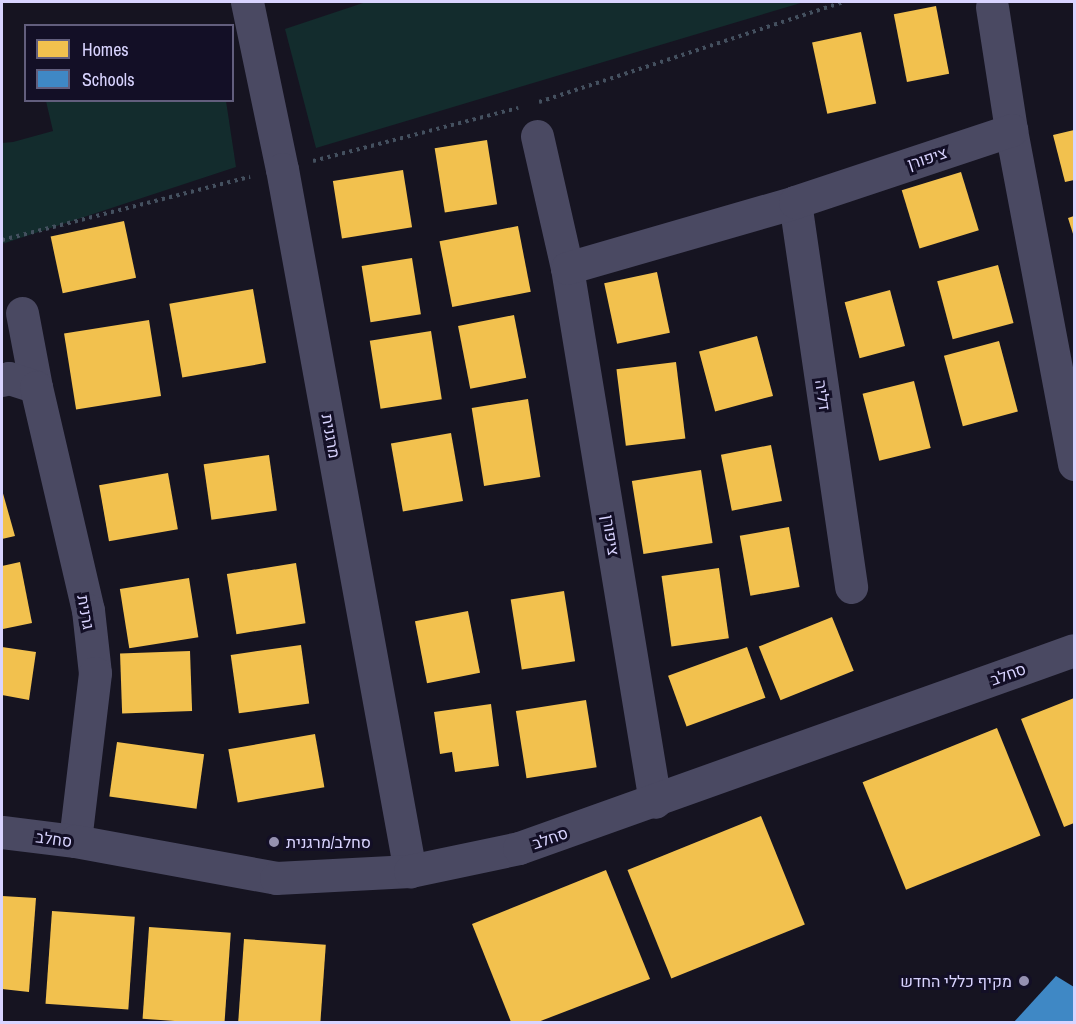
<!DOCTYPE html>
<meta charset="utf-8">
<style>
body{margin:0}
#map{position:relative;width:1076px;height:1024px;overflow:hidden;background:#161421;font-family:"Archivo Narrow",Heebo,sans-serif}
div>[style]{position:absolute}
.green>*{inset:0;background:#132c2d}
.homes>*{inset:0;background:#f2c14e;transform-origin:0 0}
.schools>*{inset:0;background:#3f88c5}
.path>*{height:4px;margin-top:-2px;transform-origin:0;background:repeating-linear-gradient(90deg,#44505f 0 3px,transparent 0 7.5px)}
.minor>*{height:33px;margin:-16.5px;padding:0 16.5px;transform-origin:16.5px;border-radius:16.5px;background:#4a4962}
.dots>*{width:16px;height:16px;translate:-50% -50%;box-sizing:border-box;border:3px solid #130f26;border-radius:50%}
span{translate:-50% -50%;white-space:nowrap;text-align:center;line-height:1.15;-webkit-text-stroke:6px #130f26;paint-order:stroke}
.street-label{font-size:16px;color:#d9d4ff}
.poi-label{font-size:16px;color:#d9d4ff}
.left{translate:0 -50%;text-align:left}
.right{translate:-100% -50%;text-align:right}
.frame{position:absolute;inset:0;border:3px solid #d9d4ff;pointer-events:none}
.legend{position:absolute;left:24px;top:24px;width:210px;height:78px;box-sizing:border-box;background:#130f26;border:2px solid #625e7d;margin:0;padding:8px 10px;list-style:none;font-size:18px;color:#d9d4ff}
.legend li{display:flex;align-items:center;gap:12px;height:30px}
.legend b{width:30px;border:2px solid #625e7d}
</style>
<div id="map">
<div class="green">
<div style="clip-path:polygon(366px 2px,804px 2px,316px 148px,285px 29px)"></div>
<div style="clip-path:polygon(46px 101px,226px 101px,236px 167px,2px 244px,2px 143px,13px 142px,53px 131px)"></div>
</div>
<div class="homes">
<div style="left:936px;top:6px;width:69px;height:43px;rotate:79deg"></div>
<div style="left:861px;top:32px;width:73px;height:50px;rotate:78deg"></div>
<div style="clip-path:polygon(1074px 130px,1074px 180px,1065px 182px,1053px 135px)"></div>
<div style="left:487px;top:140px;width:65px;height:53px;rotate:81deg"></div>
<div style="left:403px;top:170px;width:58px;height:71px;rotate:81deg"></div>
<div style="left:961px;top:172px;width:61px;height:62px;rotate:73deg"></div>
<div style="clip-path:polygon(1074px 216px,1074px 237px,1068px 218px)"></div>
<div style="left:124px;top:221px;width:58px;height:75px;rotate:78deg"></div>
<div style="left:518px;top:226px;width:67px;height:80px;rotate:79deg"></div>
<div style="left:412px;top:258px;width:57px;height:51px;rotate:81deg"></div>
<div style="left:998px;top:265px;width:60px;height:63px;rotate:75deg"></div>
<div style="left:657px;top:272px;width:62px;height:54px;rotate:78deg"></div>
<div style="left:253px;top:289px;width:75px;height:85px;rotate:80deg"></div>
<div style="left:890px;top:290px;width:58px;height:47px;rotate:75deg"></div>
<div style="left:514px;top:315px;width:64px;height:57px;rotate:79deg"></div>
<div style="left:149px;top:320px;width:77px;height:86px;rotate:81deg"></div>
<div style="left:431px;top:331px;width:69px;height:62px;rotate:81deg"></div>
<div style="left:757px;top:336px;width:62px;height:60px;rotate:75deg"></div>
<div style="left:999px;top:341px;width:73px;height:57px;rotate:75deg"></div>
<div style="left:676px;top:362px;width:77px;height:60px;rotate:83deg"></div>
<div style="left:914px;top:381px;width:69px;height:53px;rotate:76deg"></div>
<div style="left:528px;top:399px;width:79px;height:57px;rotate:81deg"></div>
<div style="left:451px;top:433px;width:69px;height:61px;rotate:80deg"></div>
<div style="left:771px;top:445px;width:57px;height:51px;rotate:79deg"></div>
<div style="left:269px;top:455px;width:56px;height:66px;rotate:82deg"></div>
<div style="left:701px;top:470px;width:74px;height:70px;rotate:81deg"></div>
<div style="left:168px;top:473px;width:57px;height:70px;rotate:80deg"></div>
<div style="clip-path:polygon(2px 490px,15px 536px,2px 539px)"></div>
<div style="left:789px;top:527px;width:61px;height:50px;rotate:80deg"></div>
<div style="clip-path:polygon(20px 562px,32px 623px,3px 629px,2px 566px)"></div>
<div style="left:296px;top:563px;width:61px;height:70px;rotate:81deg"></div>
<div style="left:719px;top:568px;width:71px;height:58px;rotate:82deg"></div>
<div style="left:189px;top:578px;width:60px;height:70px;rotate:81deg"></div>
<div style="left:564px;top:591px;width:71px;height:54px;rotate:81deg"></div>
<div style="left:468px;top:611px;width:63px;height:54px;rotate:79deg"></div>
<div style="left:832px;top:617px;width:58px;height:79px;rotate:68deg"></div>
<div style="left:301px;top:645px;width:59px;height:71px;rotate:82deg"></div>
<div style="clip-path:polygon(2px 647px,36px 652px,29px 700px,2px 695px)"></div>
<div style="left:747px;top:647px;width:54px;height:84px;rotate:70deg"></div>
<div style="left:190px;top:651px;width:60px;height:70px;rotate:88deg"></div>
<div style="clip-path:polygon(1074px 698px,1074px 823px,1064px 827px,1021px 719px)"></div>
<div style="left:586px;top:700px;width:68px;height:71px;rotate:81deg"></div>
<div style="clip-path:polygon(491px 704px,499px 766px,455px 772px,452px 752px,440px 754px,434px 712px)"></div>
<div style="left:997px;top:728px;width:116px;height:145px;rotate:68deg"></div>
<div style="left:315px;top:734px;width:54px;height:88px;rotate:80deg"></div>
<div style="left:117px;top:742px;width:88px;height:55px;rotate:8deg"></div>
<div style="left:761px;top:816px;width:117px;height:144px;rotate:68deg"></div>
<div style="clip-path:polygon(606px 870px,650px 979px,538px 1022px,511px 1022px,472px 924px)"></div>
<div style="clip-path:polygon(2px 896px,36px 898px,29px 992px,2px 989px)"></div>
<div style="left:52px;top:911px;width:83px;height:93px;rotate:4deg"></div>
<div style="left:149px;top:927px;width:82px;height:92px;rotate:4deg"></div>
<div style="left:244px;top:939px;width:82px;height:83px;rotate:4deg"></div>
</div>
<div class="schools">
<div style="clip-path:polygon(1056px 976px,1074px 987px,1074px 1022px,1014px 1022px)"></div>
</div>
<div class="path">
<div style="left:539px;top:102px;width:321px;rotate:-18.2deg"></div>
<div style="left:313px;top:161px;width:212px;rotate:-14.5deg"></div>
<div style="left:2px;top:240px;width:256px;rotate:-14.3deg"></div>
</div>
<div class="minor">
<div style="left:247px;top:2px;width:171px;rotate:78.2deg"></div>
<div style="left:282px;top:169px;width:714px;rotate:79.67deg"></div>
<div style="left:992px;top:7px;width:124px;rotate:81.2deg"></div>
<div style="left:1011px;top:130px;width:340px;rotate:79.3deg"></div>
<div style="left:537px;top:136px;width:135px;rotate:77.2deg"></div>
<div style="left:567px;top:268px;width:541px;rotate:80.64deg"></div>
<div style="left:795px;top:202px;width:389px;rotate:81.7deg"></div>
<div style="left:567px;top:268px;width:237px;rotate:-16.1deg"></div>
<div style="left:795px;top:202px;width:228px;rotate:-18.4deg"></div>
<div style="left:22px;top:313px;width:75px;rotate:79.3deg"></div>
<div style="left:2px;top:380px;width:7px;rotate:-16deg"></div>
<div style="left:9px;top:378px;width:28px;rotate:18deg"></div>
<div style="left:36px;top:387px;width:229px;rotate:76.9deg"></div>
<div style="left:88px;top:610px;width:63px;rotate:83.7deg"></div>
<div style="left:95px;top:673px;width:169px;rotate:96.8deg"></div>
<div style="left:2px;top:832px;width:74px;rotate:7deg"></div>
<div style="left:75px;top:841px;width:204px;rotate:10.4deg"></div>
<div style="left:276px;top:878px;width:134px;rotate:-3deg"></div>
<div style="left:410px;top:871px;width:111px;rotate:-11.9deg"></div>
<div style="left:519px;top:848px;width:589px;rotate:-19.63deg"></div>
</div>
<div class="dots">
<div style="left:274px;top:842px;background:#9591b1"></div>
<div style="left:1024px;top:981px;background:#9591b1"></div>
</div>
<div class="street-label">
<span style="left:927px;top:158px;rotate:-18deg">ציפורן</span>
<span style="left:823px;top:395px;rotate:82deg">דליה</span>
<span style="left:331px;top:436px;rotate:80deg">מרגנית</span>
<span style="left:611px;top:535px;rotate:81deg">ציפורן</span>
<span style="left:86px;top:612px;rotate:80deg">גרנית</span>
<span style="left:1008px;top:674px;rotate:-20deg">סחלב</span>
<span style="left:550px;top:838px;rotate:-19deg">סחלב</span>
<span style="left:54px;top:839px;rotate:8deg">סחלב</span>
</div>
<div class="poi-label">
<span class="left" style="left:286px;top:842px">סחלב/מרגנית</span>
<span class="right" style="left:1012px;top:981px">מקיף כללי החדש</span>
</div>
<div class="frame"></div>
<ul class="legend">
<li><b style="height:16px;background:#f2c14e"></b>Homes</li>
<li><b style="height:16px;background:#3f88c5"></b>Schools</li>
</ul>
</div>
